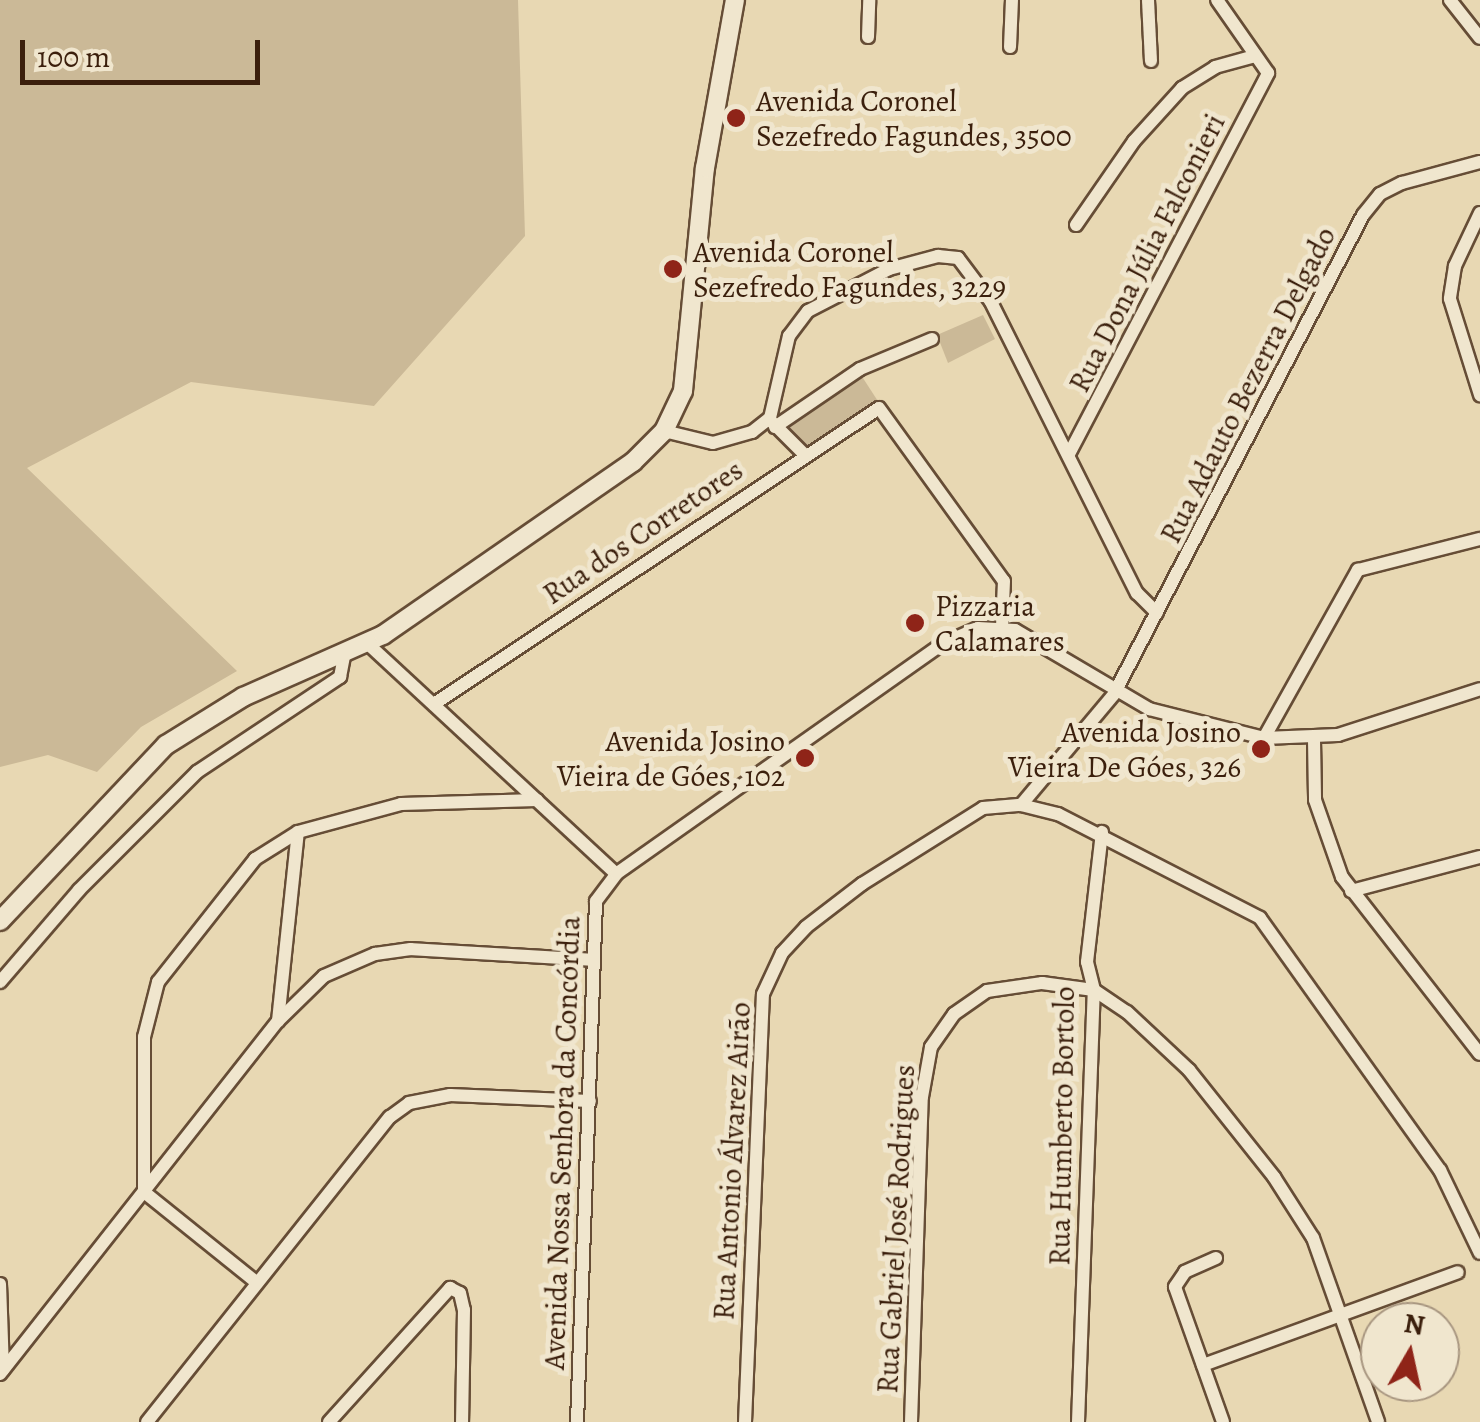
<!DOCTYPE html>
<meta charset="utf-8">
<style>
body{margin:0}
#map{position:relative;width:1480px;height:1422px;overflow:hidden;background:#e8d8b3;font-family:Alegreya,serif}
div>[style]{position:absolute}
.green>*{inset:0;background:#cbb997;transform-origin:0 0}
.roads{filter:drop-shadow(2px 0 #664d36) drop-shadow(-2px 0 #664d36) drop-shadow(0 2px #664d36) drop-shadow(0 -2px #664d36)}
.minor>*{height:12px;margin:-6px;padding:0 6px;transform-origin:6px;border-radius:6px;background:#f0e6ce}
.secondary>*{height:18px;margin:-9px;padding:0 9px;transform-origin:9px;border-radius:9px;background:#f0e6ce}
.dots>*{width:28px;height:28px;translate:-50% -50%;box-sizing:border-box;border:5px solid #f0e6ce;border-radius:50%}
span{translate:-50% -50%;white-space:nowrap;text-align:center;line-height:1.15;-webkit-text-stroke:10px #f0e6ce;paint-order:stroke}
.poi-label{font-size:30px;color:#3b1f0c}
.left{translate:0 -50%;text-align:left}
.right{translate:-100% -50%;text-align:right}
.street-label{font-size:30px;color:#3b1f0c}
.north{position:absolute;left:1360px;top:1302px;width:100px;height:100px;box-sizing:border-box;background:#f0e6ce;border:2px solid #a89680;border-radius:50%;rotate:9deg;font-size:28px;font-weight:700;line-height:40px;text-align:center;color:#3b1f0c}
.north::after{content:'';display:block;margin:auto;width:35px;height:45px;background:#8f2418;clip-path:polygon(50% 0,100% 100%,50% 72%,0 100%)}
.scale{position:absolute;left:20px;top:40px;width:240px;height:45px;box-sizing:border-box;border:5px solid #3b1f0c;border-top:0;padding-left:12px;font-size:30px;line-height:35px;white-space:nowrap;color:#3b1f0c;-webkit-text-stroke:8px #f0e6ce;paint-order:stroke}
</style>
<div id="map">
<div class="green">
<div style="clip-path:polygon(0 0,518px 0,525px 236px,374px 406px,191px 382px,27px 468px,237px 671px,141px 727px,97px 772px,48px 755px,0 767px)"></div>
<div style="clip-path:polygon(983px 315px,995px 339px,948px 363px,937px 335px)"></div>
<div style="left:859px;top:372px;width:37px;height:94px;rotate:57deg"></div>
</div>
<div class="roads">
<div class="minor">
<div style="left:1148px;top:0;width:61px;rotate:87.2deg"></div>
<div style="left:1450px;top:0;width:48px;rotate:51.7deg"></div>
<div style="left:868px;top:37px;width:37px;rotate:-88deg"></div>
<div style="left:1010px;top:47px;width:47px;rotate:-87.6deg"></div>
<div style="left:1480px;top:213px;width:59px;rotate:115.3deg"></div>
<div style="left:1455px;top:266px;width:33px;rotate:99deg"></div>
<div style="left:1450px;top:299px;width:101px;rotate:72.6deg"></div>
<div style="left:1076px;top:225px;width:102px;rotate:-55.4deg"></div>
<div style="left:1134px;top:141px;width:72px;rotate:-47.8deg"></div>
<div style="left:1182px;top:88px;width:39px;rotate:-32deg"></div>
<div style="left:1215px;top:67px;width:41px;rotate:-15.4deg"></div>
<div style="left:772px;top:422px;width:47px;rotate:45deg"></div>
<div style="left:775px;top:427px;width:103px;rotate:-34.3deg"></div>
<div style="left:860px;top:369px;width:78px;rotate:-22.6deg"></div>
<div style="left:664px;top:431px;width:50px;rotate:13.8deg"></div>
<div style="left:713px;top:443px;width:41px;rotate:-15.8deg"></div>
<div style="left:752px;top:432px;width:23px;rotate:-38deg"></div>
<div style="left:770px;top:418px;width:84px;rotate:-77deg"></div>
<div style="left:789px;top:336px;width:31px;rotate:-53deg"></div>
<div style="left:808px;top:311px;width:91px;rotate:-27.4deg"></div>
<div style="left:889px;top:269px;width:51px;rotate:-14.9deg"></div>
<div style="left:938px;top:256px;width:20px;rotate:6deg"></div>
<div style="left:958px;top:258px;width:55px;rotate:53.1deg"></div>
<div style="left:991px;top:302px;width:326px;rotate:63.4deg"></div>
<div style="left:1137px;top:593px;width:28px;rotate:45deg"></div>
<div style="left:1069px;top:454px;width:430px;rotate:-62.4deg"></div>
<div style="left:1268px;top:73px;width:89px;rotate:-124.9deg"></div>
<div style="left:368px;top:644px;width:338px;rotate:42.8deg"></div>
<div style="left:434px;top:704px;width:534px;rotate:-33.63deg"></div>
<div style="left:879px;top:408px;width:213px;rotate:54.2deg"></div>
<div style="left:1004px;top:581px;width:45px;rotate:92.5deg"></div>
<div style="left:1264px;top:738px;width:193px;rotate:-60.8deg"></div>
<div style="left:1358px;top:570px;width:126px;rotate:-14.3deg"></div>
<div style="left:1314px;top:740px;width:60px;rotate:89deg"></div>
<div style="left:1315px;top:800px;width:82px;rotate:70.7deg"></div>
<div style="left:1342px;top:877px;width:224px;rotate:52.1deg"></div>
<div style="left:1021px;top:805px;width:145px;rotate:-50deg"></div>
<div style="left:1114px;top:694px;width:540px;rotate:-62.53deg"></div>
<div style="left:1363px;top:215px;width:27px;rotate:-51deg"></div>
<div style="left:1380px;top:194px;width:25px;rotate:-27deg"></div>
<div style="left:1402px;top:183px;width:81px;rotate:-15.1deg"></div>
<div style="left:1351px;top:891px;width:133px;rotate:-14.8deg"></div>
<div style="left:0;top:982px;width:121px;rotate:-49.3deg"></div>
<div style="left:79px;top:890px;width:167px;rotate:-45deg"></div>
<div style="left:197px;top:772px;width:172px;rotate:-33.6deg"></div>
<div style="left:340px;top:677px;width:21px;rotate:-79deg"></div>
<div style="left:278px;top:1021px;width:190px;rotate:-84deg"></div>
<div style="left:1216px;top:1258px;width:34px;rotate:156deg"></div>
<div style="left:1185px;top:1272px;width:18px;rotate:124deg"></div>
<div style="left:1175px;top:1287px;width:143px;rotate:70.4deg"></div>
<div style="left:256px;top:1282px;width:144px;rotate:-141.2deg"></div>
<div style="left:144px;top:1192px;width:155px;rotate:-90deg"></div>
<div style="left:144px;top:1037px;width:57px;rotate:-75.7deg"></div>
<div style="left:158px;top:982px;width:157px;rotate:-51.7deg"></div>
<div style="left:255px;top:859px;width:51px;rotate:-32.1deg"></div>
<div style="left:298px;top:832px;width:107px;rotate:-15.2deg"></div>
<div style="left:401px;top:804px;width:136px;rotate:-1.7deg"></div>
<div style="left:0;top:1284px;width:86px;rotate:88deg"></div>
<div style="left:1203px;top:1365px;width:271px;rotate:-20deg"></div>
<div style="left:0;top:1374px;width:449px;rotate:-51.8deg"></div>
<div style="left:278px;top:1021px;width:64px;rotate:-44.4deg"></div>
<div style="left:324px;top:976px;width:56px;rotate:-23.3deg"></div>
<div style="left:375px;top:954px;width:36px;rotate:-8deg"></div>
<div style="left:411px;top:949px;width:183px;rotate:3.4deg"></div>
<div style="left:147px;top:1422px;width:390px;rotate:-51.5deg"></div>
<div style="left:390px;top:1117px;width:24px;rotate:-36deg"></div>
<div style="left:409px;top:1103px;width:42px;rotate:-11deg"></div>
<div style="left:450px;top:1095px;width:140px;rotate:2.5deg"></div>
<div style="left:329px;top:1422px;width:181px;rotate:-47.9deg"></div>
<div style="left:450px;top:1288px;width:11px;rotate:27deg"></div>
<div style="left:460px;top:1293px;width:17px;rotate:77deg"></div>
<div style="left:464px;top:1310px;width:112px;rotate:91deg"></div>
<div style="left:577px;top:1422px;width:521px;rotate:-87.91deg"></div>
<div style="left:596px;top:901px;width:34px;rotate:-53deg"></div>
<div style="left:616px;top:874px;width:399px;rotate:-35.2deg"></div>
<div style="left:942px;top:644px;width:39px;rotate:-24deg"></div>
<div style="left:978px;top:628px;width:37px;rotate:3deg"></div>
<div style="left:1015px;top:630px;width:156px;rotate:30.5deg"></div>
<div style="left:1149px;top:709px;width:119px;rotate:14.2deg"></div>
<div style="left:1264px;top:738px;width:74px;rotate:-2.3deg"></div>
<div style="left:1338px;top:735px;width:149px;rotate:-17.9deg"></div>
<div style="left:745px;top:1422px;width:428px;rotate:-87.6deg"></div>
<div style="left:763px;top:994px;width:45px;rotate:-65.1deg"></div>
<div style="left:782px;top:953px;width:35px;rotate:-47deg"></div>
<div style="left:806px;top:927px;width:71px;rotate:-37.5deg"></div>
<div style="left:862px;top:884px;width:143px;rotate:-32.1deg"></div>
<div style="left:983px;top:808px;width:38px;rotate:-5deg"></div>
<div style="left:1021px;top:805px;width:38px;rotate:14deg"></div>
<div style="left:1058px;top:814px;width:227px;rotate:27.2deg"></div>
<div style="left:1260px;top:918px;width:310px;rotate:54.5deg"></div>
<div style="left:1440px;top:1170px;width:92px;rotate:64.3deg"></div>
<div style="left:911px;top:1422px;width:325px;rotate:-88.1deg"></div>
<div style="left:922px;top:1097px;width:51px;rotate:-79.8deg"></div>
<div style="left:931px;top:1047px;width:40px;rotate:-55.1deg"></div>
<div style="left:954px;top:1014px;width:40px;rotate:-34.9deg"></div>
<div style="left:987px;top:991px;width:56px;rotate:-8.3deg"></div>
<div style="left:1042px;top:983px;width:52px;rotate:7.7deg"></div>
<div style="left:1094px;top:990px;width:40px;rotate:34deg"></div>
<div style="left:1127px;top:1012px;width:85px;rotate:43.1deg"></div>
<div style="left:1189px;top:1070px;width:137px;rotate:51.5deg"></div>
<div style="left:1274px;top:1177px;width:72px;rotate:57.4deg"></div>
<div style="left:1313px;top:1238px;width:195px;rotate:70.5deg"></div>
<div style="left:1078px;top:1422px;width:432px;rotate:-87.9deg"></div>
<div style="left:1094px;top:990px;width:29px;rotate:-104deg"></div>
<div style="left:1087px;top:962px;width:131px;rotate:-83.4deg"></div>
</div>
<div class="secondary">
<div style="left:0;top:921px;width:242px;rotate:-46.7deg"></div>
<div style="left:166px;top:745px;width:91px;rotate:-31.9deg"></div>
<div style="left:243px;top:697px;width:153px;rotate:-23.9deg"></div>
<div style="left:383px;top:635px;width:304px;rotate:-34.7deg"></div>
<div style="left:633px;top:462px;width:44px;rotate:-45deg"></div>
<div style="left:664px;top:431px;width:44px;rotate:-64.6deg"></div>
<div style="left:683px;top:391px;width:224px;rotate:-84.4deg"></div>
<div style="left:705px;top:168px;width:171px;rotate:-79.9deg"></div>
</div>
</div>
<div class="dots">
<div style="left:736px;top:118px;background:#8f2418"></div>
<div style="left:673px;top:269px;background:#8f2418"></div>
<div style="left:915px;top:623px;background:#8f2418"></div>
<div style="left:1261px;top:749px;background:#8f2418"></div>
<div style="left:805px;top:758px;background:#8f2418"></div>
</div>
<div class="poi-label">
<span class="left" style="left:756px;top:118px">Avenida Coronel<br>Sezefredo Fagundes, 3500</span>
<span class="left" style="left:693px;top:269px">Avenida Coronel<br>Sezefredo Fagundes, 3229</span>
<span class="left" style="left:935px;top:623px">Pizzaria<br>Calamares</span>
<span class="right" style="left:1241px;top:749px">Avenida Josino<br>Vieira De Góes, 326</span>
<span class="right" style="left:785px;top:758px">Avenida Josino<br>Vieira de Góes, 102</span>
</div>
<div class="street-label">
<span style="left:1147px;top:253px;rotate:-63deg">Rua Dona Júlia Falconieri</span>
<span style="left:1248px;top:385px;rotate:-63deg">Rua Adauto Bezerra Delgado</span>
<span style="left:643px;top:532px;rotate:-34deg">Rua dos Corretores</span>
<span style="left:1062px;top:1126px;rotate:-89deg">Rua Humberto Bortolo</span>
<span style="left:562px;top:1143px;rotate:-88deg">Avenida Nossa Senhora da Concórdia</span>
<span style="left:732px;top:1161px;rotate:-87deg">Rua Antonio Álvarez Airão</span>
<span style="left:896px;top:1229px;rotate:-87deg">Rua Gabriel José Rodrigues</span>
</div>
<div class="north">N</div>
<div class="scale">100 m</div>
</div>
